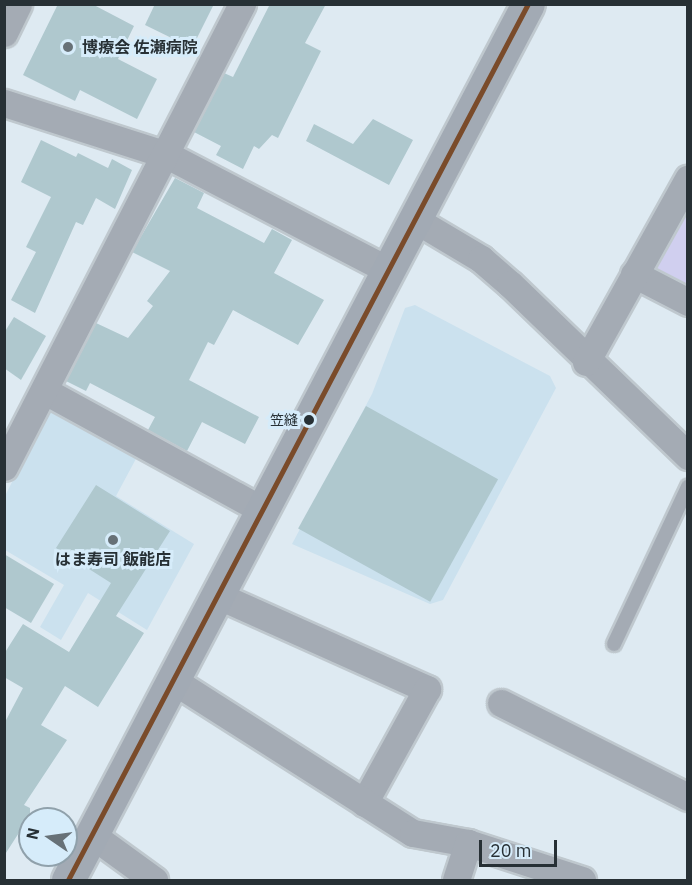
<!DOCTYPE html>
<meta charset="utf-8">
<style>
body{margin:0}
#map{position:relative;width:692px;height:885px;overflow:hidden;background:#deeaf2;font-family:"IBM Plex Sans","Noto Sans JP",sans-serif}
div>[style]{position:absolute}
.built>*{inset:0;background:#cbe1ee}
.green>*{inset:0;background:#d0cfef}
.building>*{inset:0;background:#afc8ce;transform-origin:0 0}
.roads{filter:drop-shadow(2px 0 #bfc8ce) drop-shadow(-2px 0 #bfc8ce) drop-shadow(0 2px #bfc8ce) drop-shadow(0 -2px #bfc8ce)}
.lane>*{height:14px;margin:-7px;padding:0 7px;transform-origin:7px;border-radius:7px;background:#a4abb4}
.street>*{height:27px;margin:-13.5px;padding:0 13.5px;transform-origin:13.5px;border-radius:13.5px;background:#a4abb4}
.secondary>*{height:33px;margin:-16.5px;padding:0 16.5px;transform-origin:16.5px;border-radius:16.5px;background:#a2aab4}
.bus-1>*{height:4.5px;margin:-2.25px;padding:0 2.25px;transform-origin:2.25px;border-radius:2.25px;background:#7a4b2a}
.dots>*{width:16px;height:16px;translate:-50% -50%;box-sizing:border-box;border:3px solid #d6ecfa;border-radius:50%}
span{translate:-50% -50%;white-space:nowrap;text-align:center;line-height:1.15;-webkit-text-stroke:6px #d6ecfa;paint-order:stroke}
.bus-label{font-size:14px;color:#273035}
.right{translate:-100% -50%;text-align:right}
.poi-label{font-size:16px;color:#273035;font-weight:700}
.left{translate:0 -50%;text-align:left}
.frame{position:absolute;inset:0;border:6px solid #273035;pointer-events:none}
.north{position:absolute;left:18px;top:807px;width:60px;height:60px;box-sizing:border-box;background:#d6ecfa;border:2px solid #90a1ab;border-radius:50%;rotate:283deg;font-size:16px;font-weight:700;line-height:24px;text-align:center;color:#273035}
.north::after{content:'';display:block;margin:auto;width:21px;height:27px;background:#677177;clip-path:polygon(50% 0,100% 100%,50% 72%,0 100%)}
.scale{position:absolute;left:479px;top:840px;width:78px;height:27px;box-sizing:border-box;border:3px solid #273035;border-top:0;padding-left:8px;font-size:18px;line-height:21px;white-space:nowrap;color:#273035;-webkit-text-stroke:4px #d6ecfa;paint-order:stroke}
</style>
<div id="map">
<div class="built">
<div style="clip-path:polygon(415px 305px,550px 376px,556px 388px,443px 600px,430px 604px,292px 544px,372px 394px,405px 308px)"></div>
<div style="clip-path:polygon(56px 410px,138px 455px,116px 496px,194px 544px,147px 630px,88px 593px,61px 640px,40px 627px,64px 585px,5px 550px,5px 496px,46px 414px)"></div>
</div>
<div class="green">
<div style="clip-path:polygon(687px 179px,687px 302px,634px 274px)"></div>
</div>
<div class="building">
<div style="clip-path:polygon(58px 4px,92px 4px,134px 26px,118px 59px,157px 79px,137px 119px,80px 90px,75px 101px,23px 75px)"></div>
<div style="clip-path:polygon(155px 4px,214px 4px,192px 48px,145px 25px)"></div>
<div style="clip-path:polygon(270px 4px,326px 4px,305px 43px,321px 51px,278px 138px,272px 135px,259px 149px,254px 146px,243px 169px,216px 155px,221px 146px,194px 132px,224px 73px,233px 77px)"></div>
<div style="clip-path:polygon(373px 119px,413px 140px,389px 185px,306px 141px,314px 124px,353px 144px)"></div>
<div style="clip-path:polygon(41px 140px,76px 157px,78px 153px,108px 168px,112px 159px,132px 170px,115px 209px,96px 198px,83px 225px,76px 222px,35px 313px,11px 300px,36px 252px,26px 247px,51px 197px,21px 182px)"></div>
<div style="clip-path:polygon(175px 178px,204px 193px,197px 208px,264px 243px,272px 229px,292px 240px,274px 273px,324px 300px,298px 345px,233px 310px,214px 345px,208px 342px,189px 380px,259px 417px,245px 444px,202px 422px,187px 451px,148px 430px,155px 417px,90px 383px,86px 391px,66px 381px,96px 323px,128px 338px,153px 306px,147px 301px,170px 271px,132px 252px)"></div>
<div style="clip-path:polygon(14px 317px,46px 336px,21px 380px,4px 368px,4px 333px)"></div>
<div style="left:366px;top:406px;width:151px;height:140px;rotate:29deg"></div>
<div style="clip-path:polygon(96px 485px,170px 531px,116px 616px,144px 633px,98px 707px,65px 686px,41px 725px,67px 740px,24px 805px,30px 808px,30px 832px,22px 828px,4px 856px,4px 724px,23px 688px,4px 677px,4px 654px,23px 624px,69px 652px,111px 583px,56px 548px)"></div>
<div style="clip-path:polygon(4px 554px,54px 584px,31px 623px,4px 607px)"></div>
</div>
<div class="roads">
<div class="lane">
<div style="left:614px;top:644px;width:174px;rotate:-64.8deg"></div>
</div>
<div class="street">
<div style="left:4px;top:33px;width:32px;rotate:-64deg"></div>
<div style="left:4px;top:103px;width:171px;rotate:17.7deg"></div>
<div style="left:167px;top:155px;width:249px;rotate:27.5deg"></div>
<div style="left:414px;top:219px;width:78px;rotate:30.8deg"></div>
<div style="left:481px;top:259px;width:38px;rotate:41deg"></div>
<div style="left:510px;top:284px;width:248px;rotate:44deg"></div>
<div style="left:634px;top:274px;width:61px;rotate:27.4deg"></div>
<div style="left:586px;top:362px;width:210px;rotate:-60.9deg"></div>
<div style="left:45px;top:391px;width:250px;rotate:28.7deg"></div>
<div style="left:4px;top:467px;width:521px;rotate:-62.8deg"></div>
<div style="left:219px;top:596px;width:228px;rotate:24.1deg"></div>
<div style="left:427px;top:689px;width:130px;rotate:118.9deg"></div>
<div style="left:174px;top:681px;width:283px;rotate:32.5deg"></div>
<div style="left:413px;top:833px;width:56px;rotate:10.3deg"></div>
<div style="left:468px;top:843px;width:120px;rotate:18deg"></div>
<div style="left:501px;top:703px;width:209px;rotate:26.7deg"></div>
<div style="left:92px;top:835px;width:77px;rotate:36deg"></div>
<div style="left:456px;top:880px;width:39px;rotate:-72deg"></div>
</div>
<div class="secondary">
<div style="left:68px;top:880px;width:989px;rotate:-62.3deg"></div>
</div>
</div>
<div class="bus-1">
<div style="left:68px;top:880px;width:989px;rotate:-62.3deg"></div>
</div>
<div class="dots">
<div style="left:68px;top:47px;background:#677177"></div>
<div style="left:309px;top:420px;background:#273035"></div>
<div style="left:113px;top:540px;background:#677177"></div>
</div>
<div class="bus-label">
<span class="right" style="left:298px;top:420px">笠縫</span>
</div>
<div class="poi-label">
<span class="left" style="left:82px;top:47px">博療会 佐瀬病院</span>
<span style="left:113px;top:559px">はま寿司 飯能店</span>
</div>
<div class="frame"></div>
<div class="north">N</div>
<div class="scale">20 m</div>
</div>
